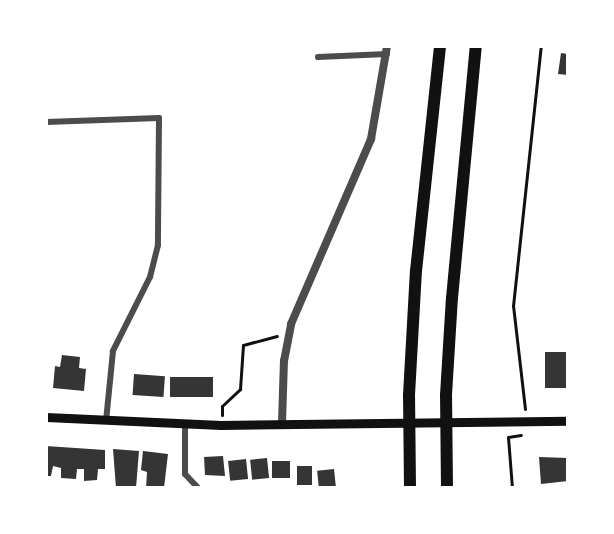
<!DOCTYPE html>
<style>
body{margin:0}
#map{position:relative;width:614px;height:534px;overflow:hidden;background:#fff;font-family:Lato,sans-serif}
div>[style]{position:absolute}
.building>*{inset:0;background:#353535;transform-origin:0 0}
.path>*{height:3px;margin:-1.5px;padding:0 1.5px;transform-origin:1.5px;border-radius:1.5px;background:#111}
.minor>*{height:6px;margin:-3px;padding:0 3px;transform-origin:3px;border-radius:3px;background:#4c4c4c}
.tertiary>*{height:8px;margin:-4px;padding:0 4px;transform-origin:4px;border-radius:4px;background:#4c4c4c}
.secondary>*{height:9px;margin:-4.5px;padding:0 4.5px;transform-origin:4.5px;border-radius:4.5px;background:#111}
.motorway>*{height:12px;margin:-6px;padding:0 6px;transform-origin:6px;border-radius:6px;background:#111}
span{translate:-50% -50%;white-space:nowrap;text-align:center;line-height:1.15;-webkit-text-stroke:4.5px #fff;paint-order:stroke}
.frame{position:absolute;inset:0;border:48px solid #fff;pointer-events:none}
</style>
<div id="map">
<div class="building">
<div style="clip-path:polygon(561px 53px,568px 54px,568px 75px,558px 74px)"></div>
<div style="left:545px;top:352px;width:23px;height:36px"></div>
<div style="clip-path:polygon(62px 355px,80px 357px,79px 368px,86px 369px,84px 391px,53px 388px,55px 366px,60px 367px)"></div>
<div style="left:134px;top:374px;width:31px;height:21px;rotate:4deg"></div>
<div style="left:170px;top:377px;width:43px;height:20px"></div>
<div style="clip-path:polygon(46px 446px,105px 450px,105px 469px,98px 469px,97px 480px,84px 481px,84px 469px,77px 469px,76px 479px,61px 478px,61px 468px,53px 466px,51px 476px,46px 476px)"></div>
<div style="clip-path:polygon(113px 449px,139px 451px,136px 488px,116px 488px)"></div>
<div style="clip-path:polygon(143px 451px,168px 454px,164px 488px,146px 488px,147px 472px,141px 470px)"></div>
<div style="clip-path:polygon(223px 456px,225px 476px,205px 475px,204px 457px)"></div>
<div style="clip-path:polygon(539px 457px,568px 458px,568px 481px,541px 484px)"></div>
<div style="left:267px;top:458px;width:20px;height:17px;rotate:84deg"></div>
<div style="left:246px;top:459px;width:20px;height:18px;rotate:84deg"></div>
<div style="left:272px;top:461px;width:18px;height:17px"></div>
<div style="left:312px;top:466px;width:19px;height:15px;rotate:90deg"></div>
<div style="left:334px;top:469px;width:19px;height:17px;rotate:84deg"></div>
</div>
<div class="path">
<div style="left:525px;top:409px;width:104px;rotate:-96.6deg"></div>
<div style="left:513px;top:306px;width:262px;rotate:-83.9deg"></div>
<div style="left:222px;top:415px;width:9px;rotate:-90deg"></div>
<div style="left:222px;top:406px;width:25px;rotate:-43deg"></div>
<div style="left:240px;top:389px;width:44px;rotate:-86.1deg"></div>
<div style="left:243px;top:345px;width:35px;rotate:-15deg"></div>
<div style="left:512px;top:488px;width:51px;rotate:-94.5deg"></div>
<div style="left:508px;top:437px;width:13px;rotate:-9deg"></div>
</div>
<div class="minor">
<div style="left:318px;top:57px;width:69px;rotate:-2.5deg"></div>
<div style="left:46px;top:122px;width:113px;rotate:-2deg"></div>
<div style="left:159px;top:118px;width:127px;rotate:90.5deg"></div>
<div style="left:158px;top:245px;width:33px;rotate:104deg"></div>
<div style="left:150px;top:277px;width:83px;rotate:116.6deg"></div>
<div style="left:113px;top:351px;width:70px;rotate:95.7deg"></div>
<div style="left:185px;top:425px;width:49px;rotate:90deg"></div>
<div style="left:185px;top:474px;width:19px;rotate:47deg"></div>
</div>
<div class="tertiary">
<div style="left:282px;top:423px;width:62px;rotate:-88.2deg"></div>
<div style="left:284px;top:361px;width:38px;rotate:-79deg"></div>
<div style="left:291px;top:324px;width:202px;rotate:-66.6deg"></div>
<div style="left:371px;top:139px;width:94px;rotate:-80.2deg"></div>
</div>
<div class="secondary">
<div style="left:46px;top:417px;width:175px;rotate:2.6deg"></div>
<div style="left:221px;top:425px;width:347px;rotate:-0.7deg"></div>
</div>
<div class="motorway">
<div style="left:410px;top:488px;width:93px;rotate:-90.6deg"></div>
<div style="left:409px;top:395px;width:124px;rotate:-86.8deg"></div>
<div style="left:416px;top:271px;width:226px;rotate:-83.9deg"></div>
<div style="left:447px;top:488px;width:93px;rotate:-90.6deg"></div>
<div style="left:446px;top:395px;width:97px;rotate:-86.5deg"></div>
<div style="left:452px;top:298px;width:253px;rotate:-84.6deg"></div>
</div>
<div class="frame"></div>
</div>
